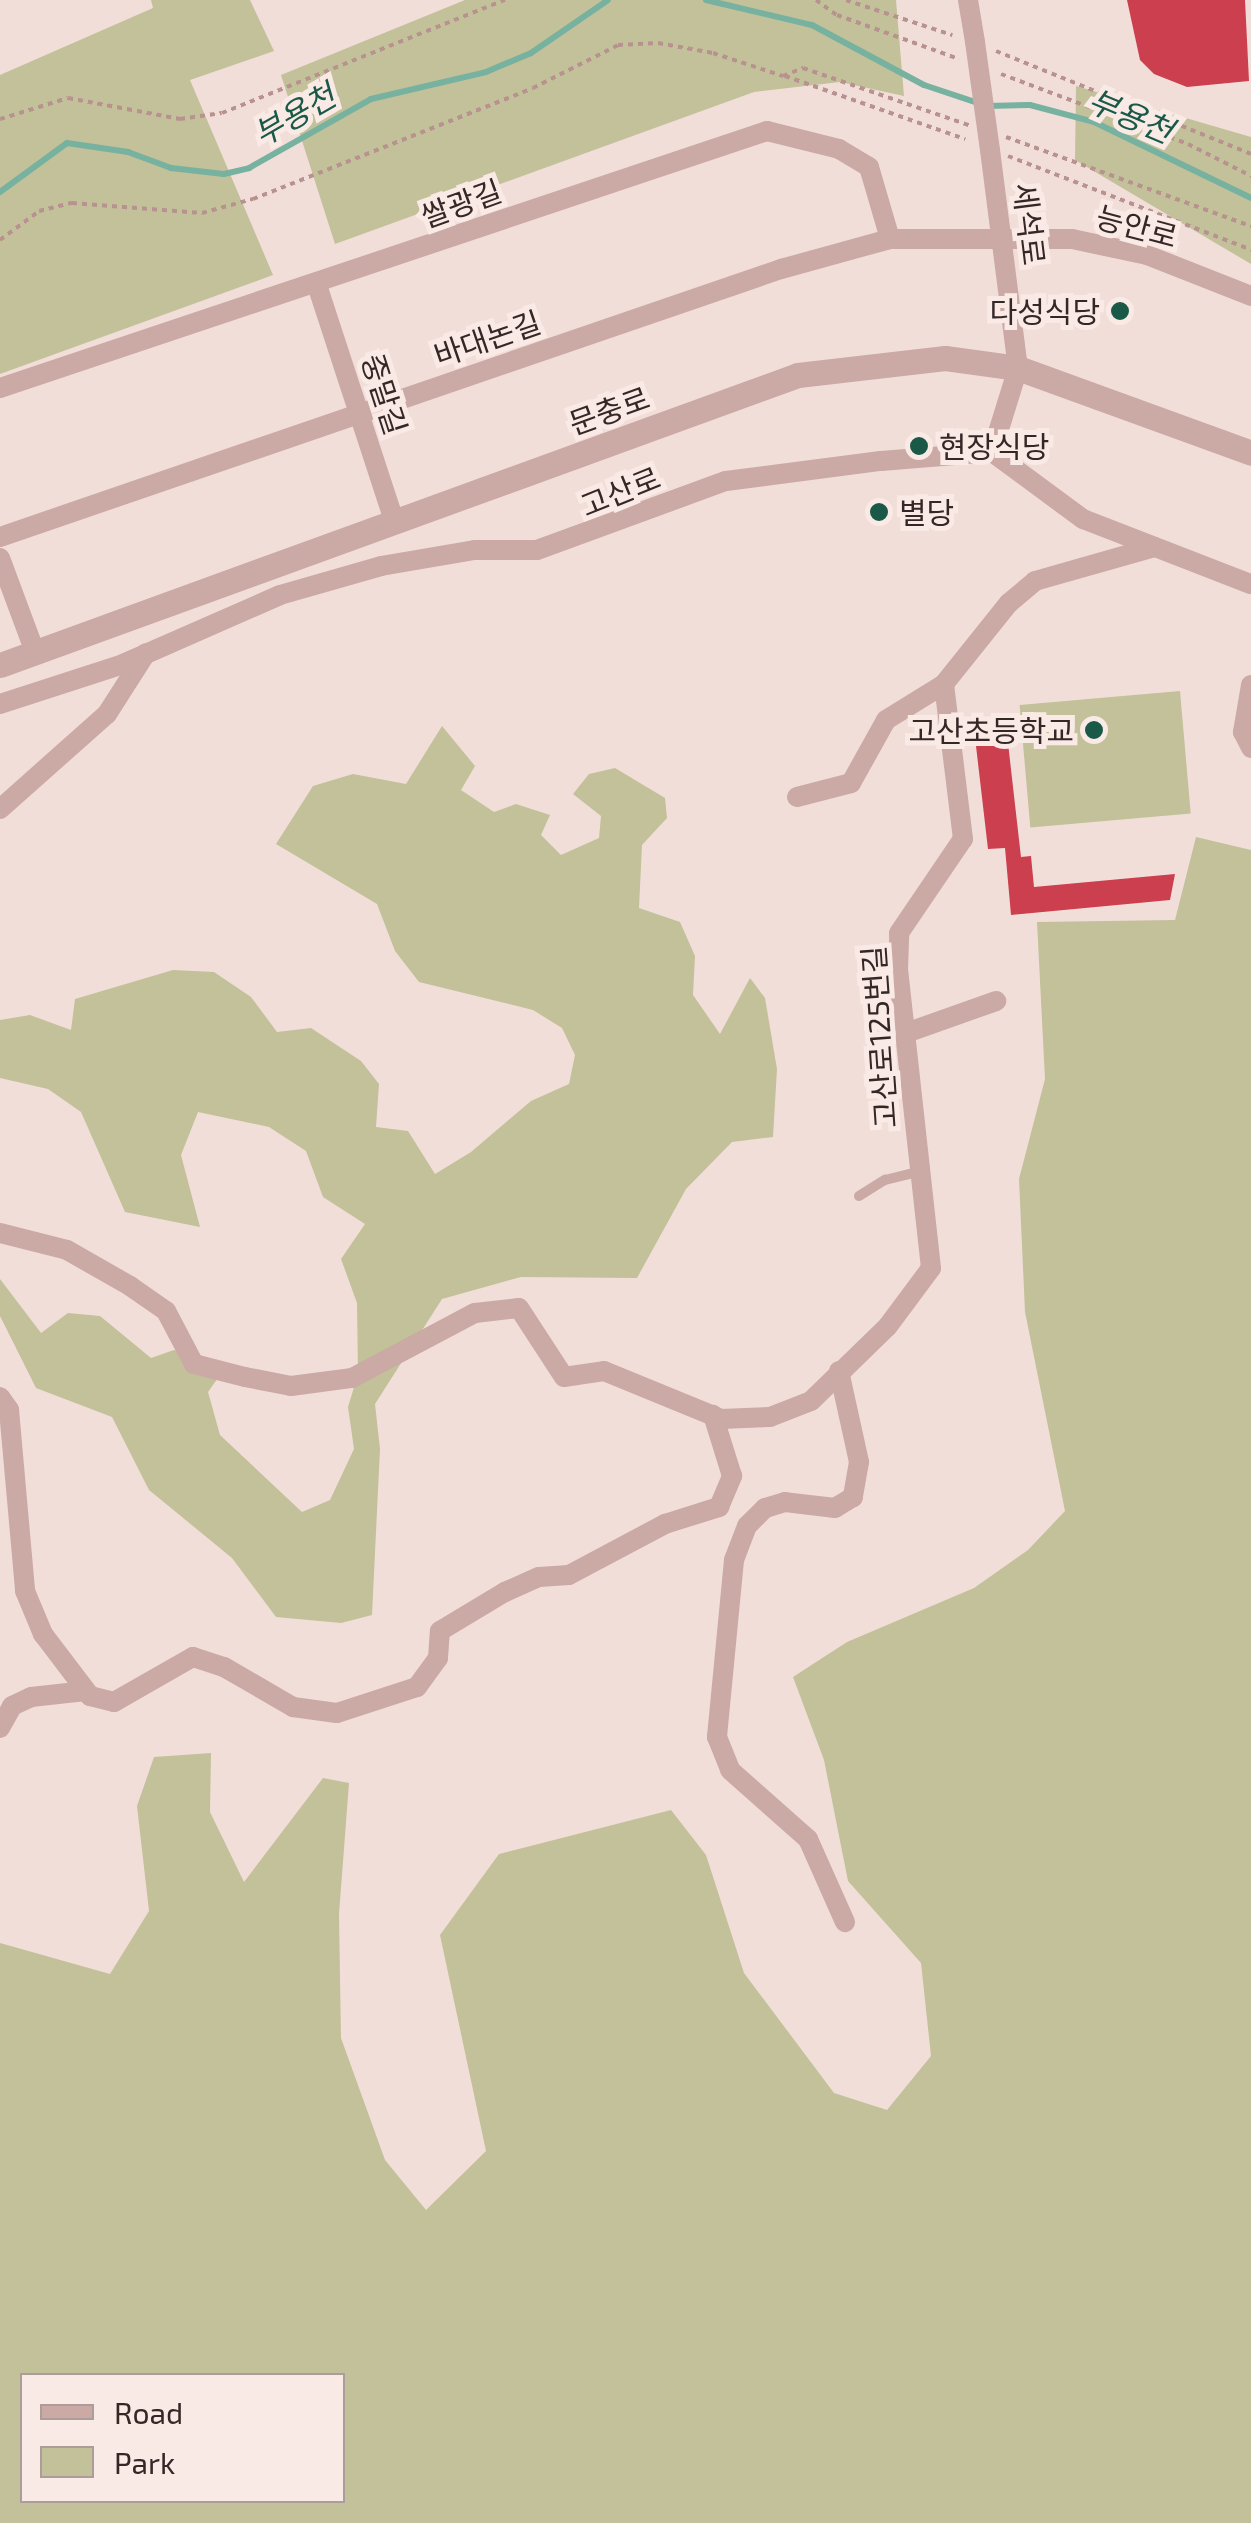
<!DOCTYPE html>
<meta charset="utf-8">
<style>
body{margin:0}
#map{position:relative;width:1251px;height:2523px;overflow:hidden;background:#f2ded9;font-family:"Exo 2","Noto Sans KR",sans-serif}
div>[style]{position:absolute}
.green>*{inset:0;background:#c2c199;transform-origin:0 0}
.stream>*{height:6px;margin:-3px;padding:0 3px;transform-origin:3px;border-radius:3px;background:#77b19f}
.building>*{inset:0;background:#cb3f4e}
.path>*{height:4px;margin-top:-2px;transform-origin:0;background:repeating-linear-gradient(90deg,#b7928f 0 5px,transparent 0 10px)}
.service>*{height:10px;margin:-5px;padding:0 5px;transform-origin:5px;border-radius:5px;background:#cba9a5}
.minor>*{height:20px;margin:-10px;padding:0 10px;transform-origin:10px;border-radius:10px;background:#cba9a5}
.tertiary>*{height:25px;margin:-12.5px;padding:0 12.5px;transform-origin:12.5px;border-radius:12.5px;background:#cba9a5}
.minor-bridge>*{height:20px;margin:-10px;padding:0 10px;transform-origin:10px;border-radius:10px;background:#cba9a5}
.dots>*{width:28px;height:28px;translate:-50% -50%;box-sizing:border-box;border:5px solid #faeae6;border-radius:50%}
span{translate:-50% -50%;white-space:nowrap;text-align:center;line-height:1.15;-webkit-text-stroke:10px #faeae6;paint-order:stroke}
.street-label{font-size:30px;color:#362727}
.poi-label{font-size:30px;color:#362727}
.right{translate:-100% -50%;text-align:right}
.left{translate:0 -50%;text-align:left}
.water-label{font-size:32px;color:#1a5948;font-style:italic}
.legend{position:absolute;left:20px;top:2373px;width:325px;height:130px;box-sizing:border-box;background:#faeae6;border:2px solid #ac9c9a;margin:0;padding:12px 18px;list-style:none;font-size:30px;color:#362727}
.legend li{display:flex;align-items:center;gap:20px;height:50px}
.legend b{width:50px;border:2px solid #ac9c9a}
</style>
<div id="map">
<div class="green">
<div style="clip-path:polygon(151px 0,250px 0,274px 51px,190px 80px,273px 275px,0 374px,0 75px,153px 8px)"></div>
<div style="clip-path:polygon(465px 0,896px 0,904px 96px,840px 82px,754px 92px,335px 244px,281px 75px)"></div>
<div style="clip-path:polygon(1076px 86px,1251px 137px,1251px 264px,1075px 160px)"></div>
<div style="left:1180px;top:691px;width:123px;height:161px;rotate:85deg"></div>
<div style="clip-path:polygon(442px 726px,475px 766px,461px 790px,494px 812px,516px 804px,550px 815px,541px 835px,561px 855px,599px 838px,601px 816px,573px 794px,589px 774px,615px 768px,665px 798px,667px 818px,642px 845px,639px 908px,680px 922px,695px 956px,693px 995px,720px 1034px,750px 978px,765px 998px,777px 1069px,773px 1137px,732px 1142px,686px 1189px,637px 1278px,521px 1277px,442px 1299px,375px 1404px,380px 1449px,372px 1615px,341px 1623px,276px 1617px,232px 1558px,149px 1490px,112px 1417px,36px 1388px,0 1316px,0 1279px,41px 1333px,68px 1313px,100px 1316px,151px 1358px,174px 1350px,227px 1365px,208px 1392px,220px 1435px,302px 1512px,330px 1500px,354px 1449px,348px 1407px,358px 1374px,357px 1303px,341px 1259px,365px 1224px,323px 1197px,306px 1151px,269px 1127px,198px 1112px,181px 1155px,200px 1227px,125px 1212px,81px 1112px,48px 1089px,0 1078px,0 1020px,30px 1015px,71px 1030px,75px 999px,173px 970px,214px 972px,251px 997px,277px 1032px,311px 1028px,361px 1061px,379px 1084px,376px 1127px,408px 1131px,435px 1174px,471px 1152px,531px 1101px,569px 1084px,575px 1055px,562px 1028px,533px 1010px,419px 982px,395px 951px,377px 904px,276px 844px,313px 786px,353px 774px,406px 784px)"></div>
<div style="clip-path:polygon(evenodd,1196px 837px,1251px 850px,1251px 2523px,0 2523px,0 1943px,110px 1974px,149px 1911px,137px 1806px,154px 1757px,211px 1753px,210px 1812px,244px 1882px,323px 1778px,349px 1783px,339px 1914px,341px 2038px,385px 2160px,426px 2210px,486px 2151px,440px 1935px,499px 1854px,671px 1810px,706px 1855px,744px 1973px,834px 2093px,887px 2110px,931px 2056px,921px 1963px,848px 1881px,824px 1760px,793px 1677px,847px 1642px,974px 1588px,1028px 1550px,1065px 1511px,1025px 1312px,1019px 1179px,1045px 1079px,1037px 922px,1175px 920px,1196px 837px,22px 2376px,342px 2376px,342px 2500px,22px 2500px,22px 2376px)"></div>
</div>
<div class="stream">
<div style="left:706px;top:0;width:109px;rotate:13.3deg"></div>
<div style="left:812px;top:25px;width:127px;rotate:28.2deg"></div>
<div style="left:924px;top:85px;width:66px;rotate:18.4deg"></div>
<div style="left:987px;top:106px;width:43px;rotate:-1.3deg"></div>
<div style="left:1030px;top:105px;width:66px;rotate:14.9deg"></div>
<div style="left:1094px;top:122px;width:174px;rotate:25.8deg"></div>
<div style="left:0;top:192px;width:83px;rotate:-36.2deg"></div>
<div style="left:67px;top:143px;width:62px;rotate:8.4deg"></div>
<div style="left:128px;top:152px;width:46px;rotate:20.4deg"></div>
<div style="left:171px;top:168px;width:53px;rotate:6.5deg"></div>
<div style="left:224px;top:174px;width:26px;rotate:-13deg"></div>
<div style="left:249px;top:168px;width:140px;rotate:-29.5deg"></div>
<div style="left:371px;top:99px;width:118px;rotate:-13.2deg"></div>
<div style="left:486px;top:72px;width:49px;rotate:-22.9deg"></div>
<div style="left:531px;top:53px;width:93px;rotate:-34.5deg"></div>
</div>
<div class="building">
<div style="clip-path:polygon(1127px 0,1245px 0,1249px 81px,1187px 87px,1154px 74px,1140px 60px)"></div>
<div style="clip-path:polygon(1008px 743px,1021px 857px,1031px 856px,1034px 887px,1175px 874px,1170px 900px,1011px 915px,1005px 848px,988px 849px,976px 746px)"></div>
</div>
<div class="path">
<div style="left:816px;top:0;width:26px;rotate:36deg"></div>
<div style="left:837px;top:15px;width:130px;rotate:19.8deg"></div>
<div style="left:846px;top:0;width:112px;rotate:18.3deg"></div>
<div style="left:996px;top:51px;width:275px;rotate:22deg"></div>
<div style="left:1001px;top:74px;width:200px;rotate:20.5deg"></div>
<div style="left:1188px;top:144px;width:71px;rotate:26.9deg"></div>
<div style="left:785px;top:76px;width:191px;rotate:19.3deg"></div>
<div style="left:0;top:119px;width:71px;rotate:-17.2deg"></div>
<div style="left:68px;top:98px;width:114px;rotate:10.6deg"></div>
<div style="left:180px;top:119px;width:42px;rotate:-8.1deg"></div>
<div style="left:222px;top:113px;width:305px;rotate:-21.8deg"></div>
<div style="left:1006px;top:137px;width:261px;rotate:20deg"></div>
<div style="left:1008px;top:156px;width:261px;rotate:21.1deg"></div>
<div style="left:0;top:240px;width:49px;rotate:-36.6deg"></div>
<div style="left:39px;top:211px;width:34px;rotate:-14deg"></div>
<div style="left:72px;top:203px;width:130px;rotate:4.4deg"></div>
<div style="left:202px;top:213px;width:53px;rotate:-15.4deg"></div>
<div style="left:253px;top:199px;width:301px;rotate:-21.6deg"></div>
<div style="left:533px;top:88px;width:95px;rotate:-26.8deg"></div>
<div style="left:618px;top:45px;width:40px;rotate:-2.9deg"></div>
<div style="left:658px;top:43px;width:56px;rotate:10.3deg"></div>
<div style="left:713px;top:53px;width:74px;rotate:18.2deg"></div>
<div style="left:783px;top:76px;width:22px;rotate:-22deg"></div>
<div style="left:803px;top:68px;width:176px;rotate:19deg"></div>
</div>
<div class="service">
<div style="left:859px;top:1196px;width:31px;rotate:-32deg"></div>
<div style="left:885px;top:1180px;width:36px;rotate:-14deg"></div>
</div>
<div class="minor">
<div style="left:968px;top:0;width:43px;rotate:80.5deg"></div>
<div style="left:990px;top:150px;width:220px;rotate:82.7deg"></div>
<div style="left:1018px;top:368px;width:88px;rotate:107.2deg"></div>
<div style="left:317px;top:285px;width:248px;rotate:71.9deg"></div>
<div style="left:0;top:388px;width:809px;rotate:-18.52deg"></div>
<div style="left:767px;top:131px;width:74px;rotate:14deg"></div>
<div style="left:839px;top:149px;width:35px;rotate:31deg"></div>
<div style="left:869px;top:167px;width:75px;rotate:73.7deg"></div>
<div style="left:0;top:537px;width:826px;rotate:-18.94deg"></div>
<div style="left:781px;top:269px;width:113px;rotate:-15.4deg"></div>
<div style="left:890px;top:239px;width:182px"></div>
<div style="left:1072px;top:239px;width:77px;rotate:12deg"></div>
<div style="left:1147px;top:255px;width:112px;rotate:21.5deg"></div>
<div style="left:0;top:558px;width:100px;rotate:69.6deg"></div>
<div style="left:1251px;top:685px;width:48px;rotate:99.7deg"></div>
<div style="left:1243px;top:732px;width:18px;rotate:63deg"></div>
<div style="left:0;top:704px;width:129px;rotate:-18deg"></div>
<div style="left:123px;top:664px;width:171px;rotate:-23.7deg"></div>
<div style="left:280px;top:595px;width:105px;rotate:-16deg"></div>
<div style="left:381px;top:566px;width:95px;rotate:-9.7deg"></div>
<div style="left:475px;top:550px;width:62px"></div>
<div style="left:537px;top:550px;width:201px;rotate:-20.1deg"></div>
<div style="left:726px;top:481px;width:156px;rotate:-7.4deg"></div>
<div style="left:881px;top:461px;width:111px;rotate:-4.6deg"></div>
<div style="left:992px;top:452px;width:113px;rotate:36.4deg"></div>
<div style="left:1083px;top:519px;width:180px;rotate:21.2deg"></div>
<div style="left:797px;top:797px;width:56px;rotate:-14.5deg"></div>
<div style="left:851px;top:783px;width:72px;rotate:-60.9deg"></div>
<div style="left:886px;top:720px;width:68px;rotate:-31.8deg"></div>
<div style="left:0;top:809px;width:143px;rotate:-41.6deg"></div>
<div style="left:107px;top:714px;width:72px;rotate:-57.4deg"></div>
<div style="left:903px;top:1034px;width:99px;rotate:-19.5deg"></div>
<div style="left:0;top:1233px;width:69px;rotate:14.2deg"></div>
<div style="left:67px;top:1250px;width:73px;rotate:29.7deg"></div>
<div style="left:130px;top:1286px;width:44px;rotate:34.8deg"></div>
<div style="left:166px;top:1311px;width:60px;rotate:62.2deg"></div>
<div style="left:194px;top:1364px;width:53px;rotate:14.3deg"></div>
<div style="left:245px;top:1377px;width:47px;rotate:11.1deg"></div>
<div style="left:291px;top:1386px;width:62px;rotate:-7.5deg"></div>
<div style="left:352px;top:1378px;width:139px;rotate:-27.9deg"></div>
<div style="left:475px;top:1313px;width:44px;rotate:-6.5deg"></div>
<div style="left:519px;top:1308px;width:82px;rotate:56.9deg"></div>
<div style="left:564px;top:1377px;width:40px;rotate:-8.5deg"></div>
<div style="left:604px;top:1371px;width:126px;rotate:22.3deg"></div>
<div style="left:721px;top:1419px;width:49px;rotate:-2.3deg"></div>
<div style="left:770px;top:1417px;width:44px;rotate:-21.3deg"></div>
<div style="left:811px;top:1401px;width:107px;rotate:-44.2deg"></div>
<div style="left:888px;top:1326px;width:72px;rotate:-53.4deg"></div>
<div style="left:931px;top:1268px;width:300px;rotate:-96.3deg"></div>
<div style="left:898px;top:970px;width:37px;rotate:-88deg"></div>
<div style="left:899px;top:933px;width:114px;rotate:-55.8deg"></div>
<div style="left:963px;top:839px;width:156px;rotate:-97deg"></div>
<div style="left:944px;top:684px;width:104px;rotate:-51.3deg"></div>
<div style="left:1009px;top:603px;width:34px;rotate:-40deg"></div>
<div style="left:1035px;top:581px;width:124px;rotate:-15.9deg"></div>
<div style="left:839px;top:1371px;width:93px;rotate:77.6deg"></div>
<div style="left:859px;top:1462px;width:36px;rotate:100deg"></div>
<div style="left:853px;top:1497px;width:21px;rotate:149deg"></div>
<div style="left:835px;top:1508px;width:50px;rotate:-173.2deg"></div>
<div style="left:785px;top:1502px;width:21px;rotate:163deg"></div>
<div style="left:765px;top:1508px;width:25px;rotate:135deg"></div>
<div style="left:747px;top:1526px;width:36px;rotate:111deg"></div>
<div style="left:734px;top:1560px;width:178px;rotate:95.5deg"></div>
<div style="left:717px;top:1737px;width:35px;rotate:68deg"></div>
<div style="left:730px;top:1770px;width:104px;rotate:41.5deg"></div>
<div style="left:808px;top:1839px;width:91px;rotate:66deg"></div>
<div style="left:0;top:1397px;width:16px;rotate:55deg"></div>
<div style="left:9px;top:1410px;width:182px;rotate:84.9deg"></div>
<div style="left:25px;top:1591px;width:47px;rotate:67.3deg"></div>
<div style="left:43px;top:1634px;width:78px;rotate:52.8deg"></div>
<div style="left:90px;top:1696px;width:25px;rotate:14deg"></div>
<div style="left:114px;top:1702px;width:91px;rotate:-29.7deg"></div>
<div style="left:193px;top:1657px;width:33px;rotate:18deg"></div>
<div style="left:224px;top:1667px;width:80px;rotate:30.1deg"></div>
<div style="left:293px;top:1707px;width:44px;rotate:7.8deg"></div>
<div style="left:337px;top:1713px;width:84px;rotate:-18deg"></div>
<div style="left:417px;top:1687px;width:36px;rotate:-54deg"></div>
<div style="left:438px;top:1658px;width:27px;rotate:-86deg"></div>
<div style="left:440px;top:1631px;width:76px;rotate:-31deg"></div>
<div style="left:505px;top:1592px;width:37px;rotate:-24deg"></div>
<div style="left:539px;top:1577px;width:30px;rotate:-4deg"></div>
<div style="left:569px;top:1575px;width:109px;rotate:-28deg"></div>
<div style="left:665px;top:1524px;width:57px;rotate:-17.5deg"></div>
<div style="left:719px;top:1507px;width:34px;rotate:-67deg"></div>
<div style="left:732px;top:1476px;width:64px;rotate:-107.3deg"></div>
<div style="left:0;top:1728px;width:25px;rotate:-61deg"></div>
<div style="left:12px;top:1706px;width:21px;rotate:-25deg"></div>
<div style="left:31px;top:1697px;width:55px;rotate:-6.2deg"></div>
</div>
<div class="tertiary">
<div style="left:0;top:665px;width:849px;rotate:-19.97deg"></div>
<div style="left:798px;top:375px;width:148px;rotate:-6.6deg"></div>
<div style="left:945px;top:358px;width:74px;rotate:7.8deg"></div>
<div style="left:1018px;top:368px;width:248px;rotate:20deg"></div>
</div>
<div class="minor-bridge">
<div style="left:975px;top:42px;width:109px;rotate:82.1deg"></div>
</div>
<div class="dots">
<div style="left:1120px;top:311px;background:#1a5948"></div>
<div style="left:919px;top:446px;background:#1a5948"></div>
<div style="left:879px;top:512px;background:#1a5948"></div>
<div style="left:1094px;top:730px;background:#1a5948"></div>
</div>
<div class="street-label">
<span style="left:461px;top:203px;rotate:-20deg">쌀광길</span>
<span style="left:1030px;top:224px;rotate:83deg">세석로</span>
<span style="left:1137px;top:226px;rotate:15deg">능안로</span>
<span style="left:487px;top:338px;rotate:-19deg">바대논길</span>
<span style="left:385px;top:394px;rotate:72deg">중말길</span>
<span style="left:609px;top:410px;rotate:-20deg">문충로</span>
<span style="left:620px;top:491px;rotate:-22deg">고산로</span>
<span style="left:879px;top:1037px;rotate:-94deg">고산로125번길</span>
</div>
<div class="poi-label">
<span class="right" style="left:1100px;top:311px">다성식당</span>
<span class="left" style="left:939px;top:446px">현장식당</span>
<span class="left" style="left:899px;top:512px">별당</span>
<span class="right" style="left:1074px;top:730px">고산초등학교</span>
</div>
<div class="water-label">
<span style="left:294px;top:114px;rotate:-30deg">부용천</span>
<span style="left:1131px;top:115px;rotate:23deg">부용천</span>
</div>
<ul class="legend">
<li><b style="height:12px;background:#cba9a5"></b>Road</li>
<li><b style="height:28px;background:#c2c199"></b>Park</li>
</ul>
</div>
